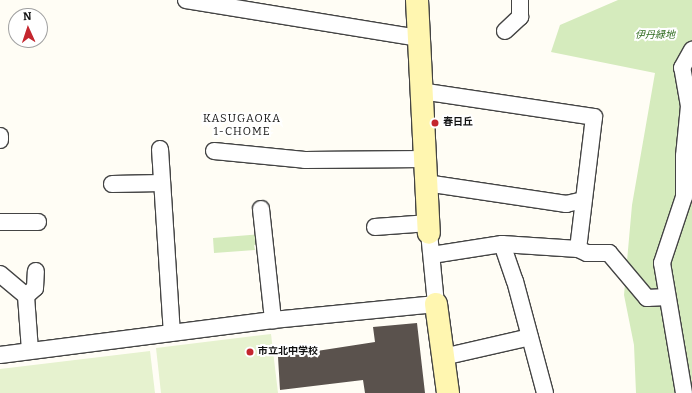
<!DOCTYPE html>
<meta charset="utf-8">
<style>
body{margin:0}
#map{position:relative;width:692px;height:393px;overflow:hidden;background:#fffdf5;font-family:Bitter,"Noto Sans JP",serif}
div>[style]{position:absolute}
.green>*{inset:0;background:#d5ebbd}
.pitch>*{inset:0;background:#e6f2cf}
.building>*{inset:0;background:#5a524d}
.roads{filter:drop-shadow(1px 0 #444) drop-shadow(-1px 0 #444) drop-shadow(0 1px #444) drop-shadow(0 -1px #444)}
.street>*{height:16px;margin:-8px;padding:0 8px;transform-origin:8px;border-radius:8px;background:#fff}
.secondary>*{height:22px;margin:-11px;padding:0 11px;transform-origin:11px;border-radius:11px;background:#fff6b0}
.dots>*{width:11px;height:11px;translate:-50% -50%;box-sizing:border-box;border:2px solid #fff;border-radius:50%}
span{translate:-50% -50%;white-space:nowrap;text-align:center;line-height:1.15;-webkit-text-stroke:4px #fff;paint-order:stroke}
.park-label{font-size:10px;color:#2f6b1f;font-style:italic}
.poi-label{font-size:10px;color:#111;font-weight:700}
.left{translate:0 -50%;text-align:left}
.neighbourhood-label{font-size:11px;color:#111;letter-spacing:1px}
.north{position:absolute;left:8px;top:8px;width:40px;height:40px;box-sizing:border-box;background:#fff;border:1px solid #a0a0a0;border-radius:50%;rotate:357deg;font-size:11px;font-weight:700;line-height:16px;text-align:center;color:#111}
.north::after{content:'';display:block;margin:auto;width:14px;height:18px;background:#c4262e;clip-path:polygon(50% 0,100% 100%,50% 72%,0 100%)}
</style>
<div id="map">
<div class="green">
<div style="clip-path:polygon(618px 0,692px 0,692px 393px,636px 393px,634px 345px,624px 295px,632px 205px,655px 73px,551px 52px,560px 25px)"></div>
<div style="clip-path:polygon(261px 234px,261px 244px,254px 245px,255px 250px,214px 253px,213px 238px)"></div>
</div>
<div class="pitch">
<div style="clip-path:polygon(271px 334px,278px 393px,161px 393px,156px 348px)"></div>
<div style="clip-path:polygon(150px 351px,155px 393px,0 393px,0 369px)"></div>
</div>
<div class="building">
<div style="clip-path:polygon(417px 323px,425px 393px,365px 393px,363px 380px,280px 390px,278px 357px,375px 342px,373px 327px)"></div>
</div>
<div class="roads">
<div class="street">
<div style="left:186px;top:0;width:235px;rotate:9.3deg"></div>
<div style="left:505px;top:31px;width:21px;rotate:-43deg"></div>
<div style="left:520px;top:17px;width:17px;rotate:-90deg"></div>
<div style="left:421px;top:91px;width:175px;rotate:8.5deg"></div>
<div style="left:594px;top:117px;width:133px;rotate:96.9deg"></div>
<div style="left:578px;top:249px;width:76px;rotate:-176.2deg"></div>
<div style="left:502px;top:244px;width:71px;rotate:171.1deg"></div>
<div style="left:0;top:140px;width:4px;rotate:-90deg"></div>
<div style="left:160px;top:149px;width:184px;rotate:86.3deg"></div>
<div style="left:214px;top:151px;width:91px;rotate:5.6deg"></div>
<div style="left:305px;top:160px;width:120px;rotate:-0.5deg"></div>
<div style="left:426px;top:183px;width:142px;rotate:8.5deg"></div>
<div style="left:566px;top:204px;width:18px;rotate:-13deg"></div>
<div style="left:112px;top:184px;width:50px;rotate:-1.1deg"></div>
<div style="left:261px;top:209px;width:112px;rotate:83.8deg"></div>
<div style="left:0;top:222px;width:38px"></div>
<div style="left:375px;top:227px;width:54px;rotate:-4.2deg"></div>
<div style="left:502px;top:244px;width:39px;rotate:71deg"></div>
<div style="left:515px;top:281px;width:116px;rotate:75deg"></div>
<div style="left:578px;top:249px;width:10px;rotate:24deg"></div>
<div style="left:587px;top:253px;width:22px"></div>
<div style="left:609px;top:253px;width:59px;rotate:49.8deg"></div>
<div style="left:647px;top:298px;width:20px;rotate:-3deg"></div>
<div style="left:0;top:274px;width:34px;rotate:40deg"></div>
<div style="left:26px;top:296px;width:55px;rotate:85.8deg"></div>
<div style="left:26px;top:296px;width:12px;rotate:-42deg"></div>
<div style="left:35px;top:288px;width:17px;rotate:-87deg"></div>
<div style="left:0;top:355px;width:275px;rotate:-7.3deg"></div>
<div style="left:273px;top:320px;width:164px;rotate:-5.6deg"></div>
<div style="left:436px;top:304px;width:71px;rotate:-95.6deg"></div>
<div style="left:443px;top:357px;width:89px;rotate:-12.9deg"></div>
<div style="left:684px;top:393px;width:132px;rotate:-99.6deg"></div>
<div style="left:662px;top:263px;width:70px;rotate:-71.6deg"></div>
<div style="left:684px;top:197px;width:41px;rotate:-90deg"></div>
<div style="left:684px;top:156px;width:50px;rotate:-84.3deg"></div>
<div style="left:689px;top:106px;width:39px;rotate:-100deg"></div>
<div style="left:682px;top:68px;width:21px;rotate:-61deg"></div>
</div>
<div class="secondary">
<div style="left:417px;top:0;width:233px;rotate:87.1deg"></div>
<div style="left:436px;top:304px;width:90px;rotate:82.3deg"></div>
</div>
</div>
<div class="dots">
<div style="left:435px;top:123px;background:#c4262e"></div>
<div style="left:250px;top:352px;background:#c4262e"></div>
</div>
<div class="park-label">
<span style="left:655px;top:36px">伊丹緑地</span>
</div>
<div class="poi-label">
<span class="left" style="left:443px;top:123px">春日丘</span>
<span class="left" style="left:258px;top:352px">市立北中学校</span>
</div>
<div class="neighbourhood-label">
<span style="left:242px;top:126px">KASUGAOKA<br>1-CHOME</span>
</div>
<div class="north">N</div>
</div>
